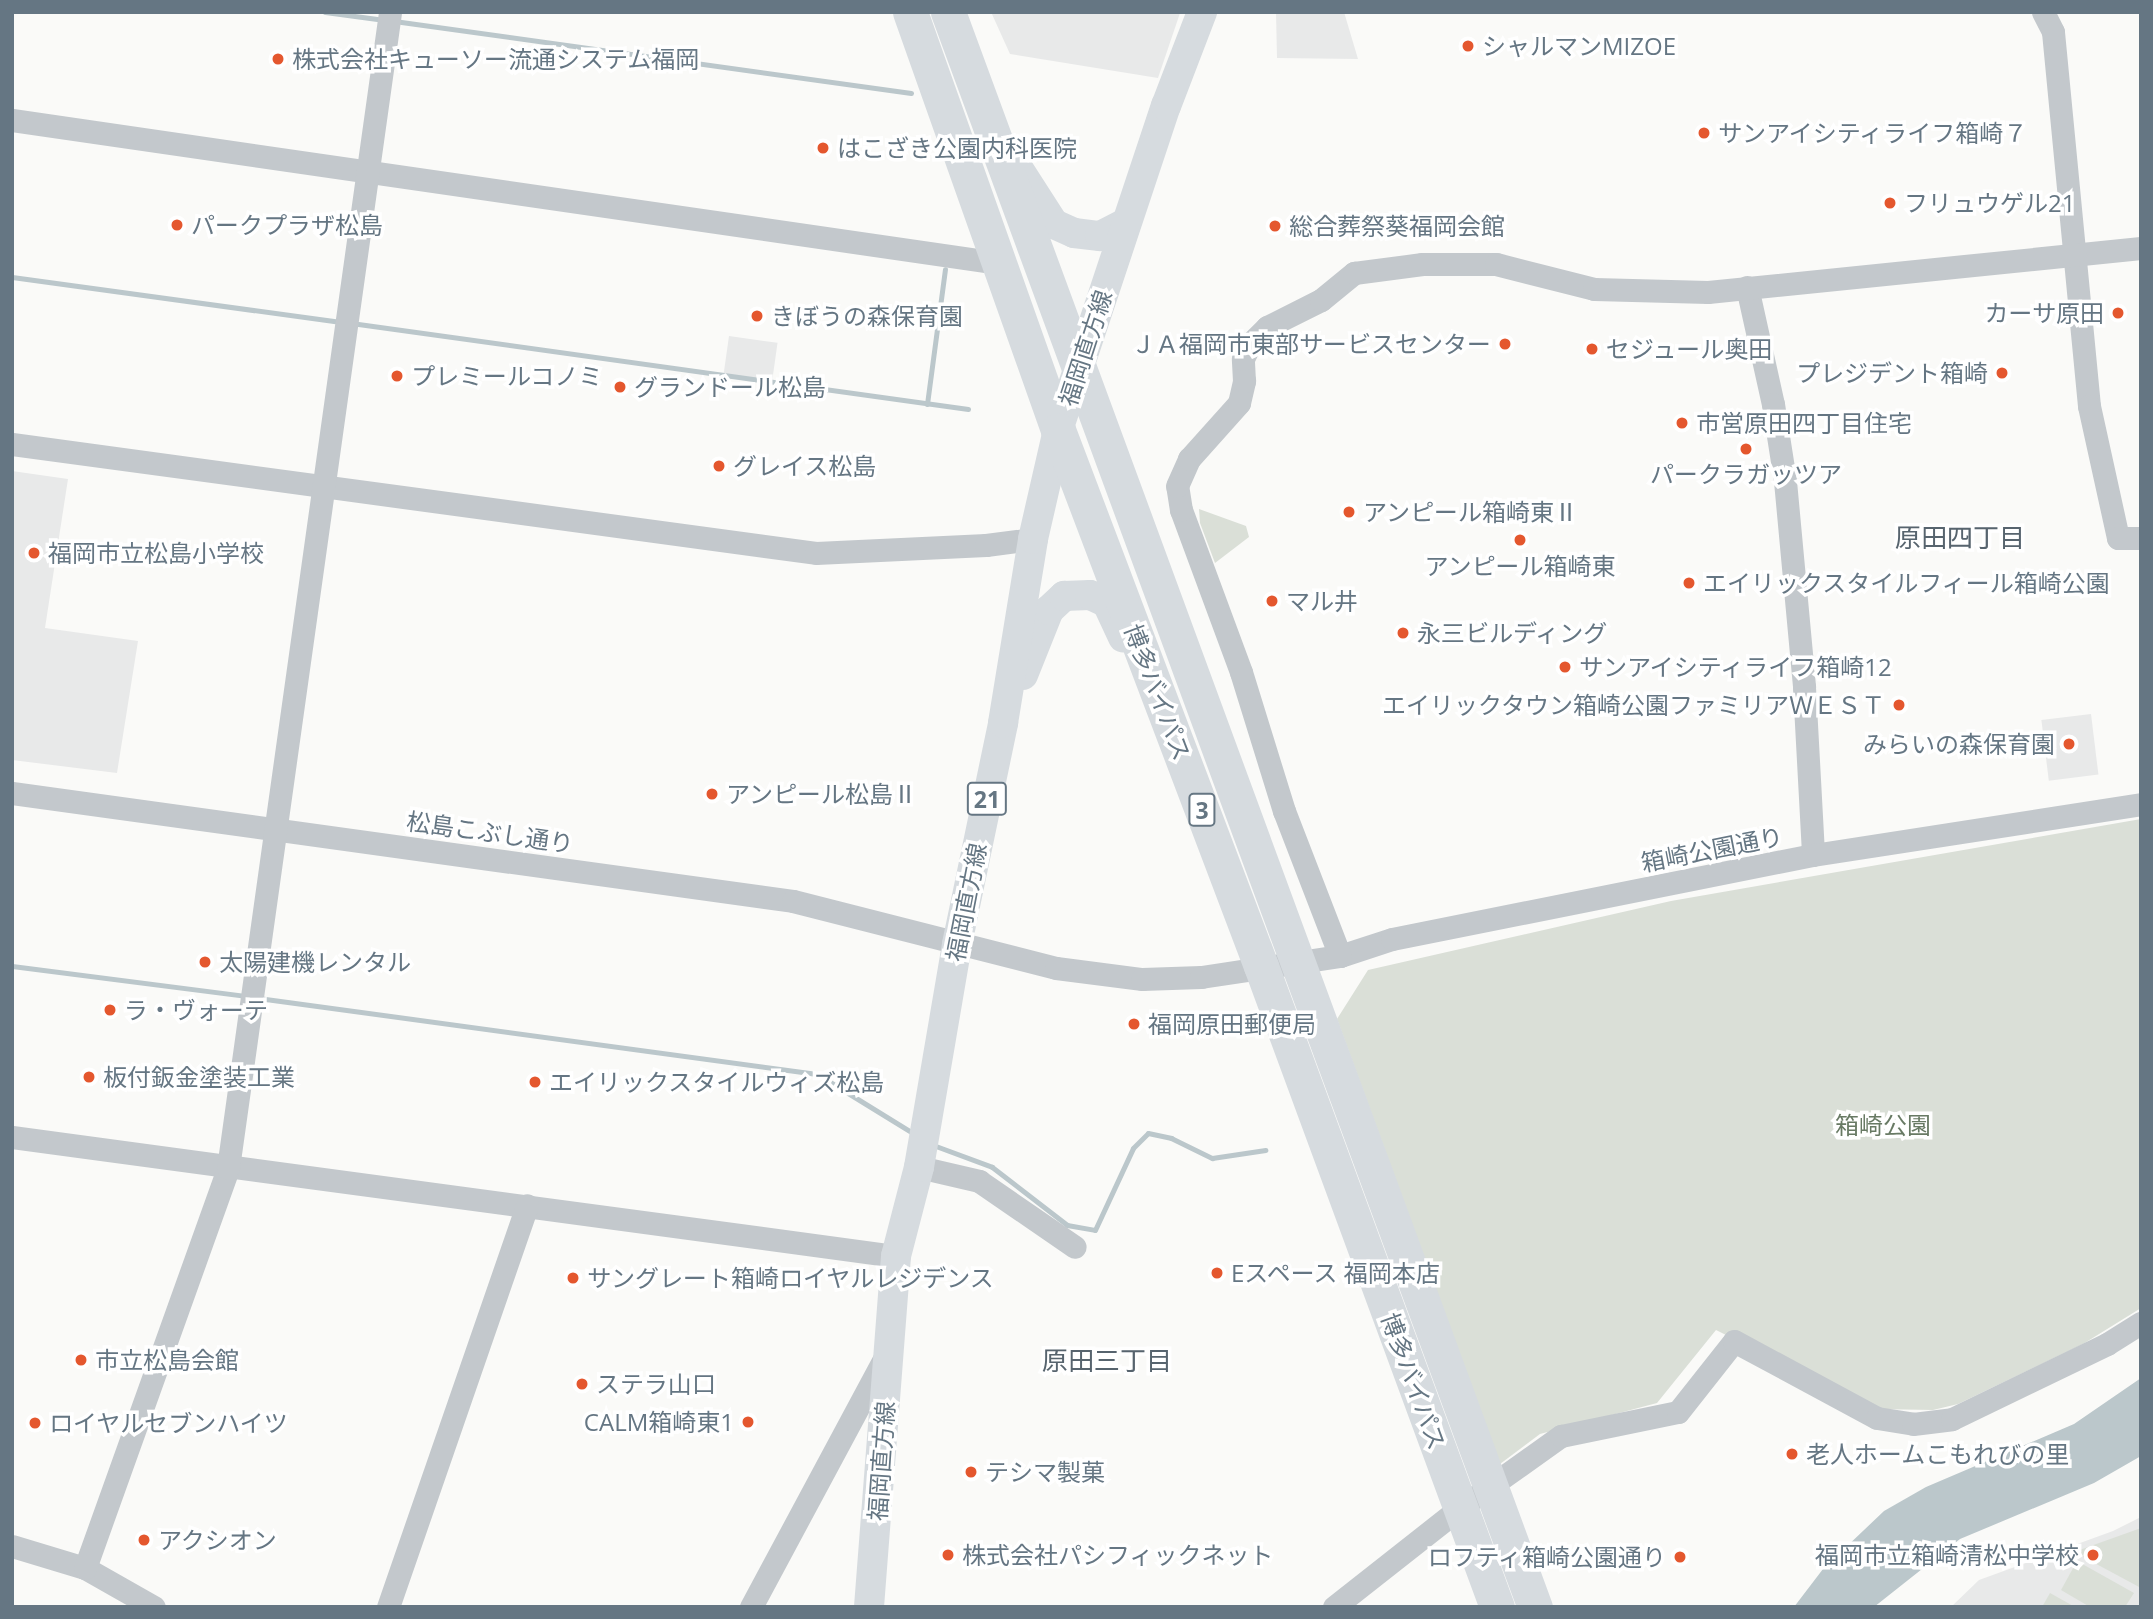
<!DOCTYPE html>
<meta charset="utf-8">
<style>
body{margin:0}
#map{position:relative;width:2153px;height:1619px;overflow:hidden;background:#fafaf8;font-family:"Open Sans","Noto Sans JP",sans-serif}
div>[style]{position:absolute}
.built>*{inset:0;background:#e8e9e9;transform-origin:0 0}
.green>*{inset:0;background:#dadfd7}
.water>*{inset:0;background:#bbc7cb}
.stream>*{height:5px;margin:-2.5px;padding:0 2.5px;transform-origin:2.5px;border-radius:2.5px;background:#bbc7cb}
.minor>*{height:23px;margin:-11.5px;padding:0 11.5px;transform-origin:11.5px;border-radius:11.5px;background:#c3c8cc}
.major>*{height:30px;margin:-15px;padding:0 15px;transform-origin:15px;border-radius:15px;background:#d6dbdf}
.highway>*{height:35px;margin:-17.5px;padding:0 17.5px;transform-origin:17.5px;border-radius:17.5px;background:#d6dbdf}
.dots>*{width:19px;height:19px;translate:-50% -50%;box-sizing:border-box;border:4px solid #fff;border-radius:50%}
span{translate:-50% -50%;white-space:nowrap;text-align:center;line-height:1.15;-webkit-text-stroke:7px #fff;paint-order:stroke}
.shield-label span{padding:2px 5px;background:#fff;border:2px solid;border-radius:5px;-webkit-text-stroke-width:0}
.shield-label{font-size:23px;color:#657683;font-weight:700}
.poi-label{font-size:24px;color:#657683}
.left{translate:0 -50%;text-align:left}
.right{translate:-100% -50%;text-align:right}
.street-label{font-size:24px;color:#657683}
.park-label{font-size:24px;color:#687a64}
.neighbourhood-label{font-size:26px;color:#57646e}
.frame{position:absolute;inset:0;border:14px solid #657683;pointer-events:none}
</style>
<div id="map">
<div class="built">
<div style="clip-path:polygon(991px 12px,1173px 12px,1180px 13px,1158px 78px,1010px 54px)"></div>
<div style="clip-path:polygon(1276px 12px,1344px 12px,1358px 59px,1277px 58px)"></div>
<div style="left:729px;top:336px;width:49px;height:39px;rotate:8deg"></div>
<div style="clip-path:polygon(12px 471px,68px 479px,45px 628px,138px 641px,117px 773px,12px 760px)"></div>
<div style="left:2091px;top:714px;width:61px;height:50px;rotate:83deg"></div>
<div style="clip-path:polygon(2141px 1517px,2141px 1607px,1951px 1607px,1979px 1580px,2113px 1531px)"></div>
</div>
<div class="green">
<div style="clip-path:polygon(1199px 509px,1246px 526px,1249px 537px,1215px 563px,1200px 523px)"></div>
<div style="clip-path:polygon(2141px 819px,2141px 1308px,2083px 1344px,1958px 1404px,1933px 1410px,1874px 1409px,1716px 1330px,1657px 1403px,1540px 1434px,1500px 1464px,1337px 1019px,1368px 970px,1671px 901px)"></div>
<div style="clip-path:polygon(2141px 1528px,2141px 1588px,2074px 1552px)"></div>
<div style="clip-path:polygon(2077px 1561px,2134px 1593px,2125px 1607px,2090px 1607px,2061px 1590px)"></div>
<div style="clip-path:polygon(2050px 1593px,2075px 1607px,2042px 1607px)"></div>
</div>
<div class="water">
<div style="clip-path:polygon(2141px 1378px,2141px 1456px,2094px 1483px,1960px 1539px,1874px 1607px,1794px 1607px,1823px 1569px,1884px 1511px,1926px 1487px,2074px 1424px)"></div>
</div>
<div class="stream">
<div style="left:325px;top:12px;width:60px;rotate:7.7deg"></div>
<div style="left:394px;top:21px;width:522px;rotate:7.93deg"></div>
<div style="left:12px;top:277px;width:332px;rotate:7.8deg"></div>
<div style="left:351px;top:323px;width:623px;rotate:7.93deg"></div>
<div style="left:927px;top:404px;width:136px;rotate:-82.4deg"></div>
<div style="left:12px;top:966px;width:235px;rotate:7.3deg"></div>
<div style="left:258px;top:998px;width:564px;rotate:7.74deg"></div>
<div style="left:817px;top:1074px;width:116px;rotate:31.6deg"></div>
<div style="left:933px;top:1145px;width:63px;rotate:20.4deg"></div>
<div style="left:992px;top:1167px;width:95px;rotate:37.7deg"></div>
<div style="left:1067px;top:1225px;width:28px;rotate:10deg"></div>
<div style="left:1095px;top:1230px;width:90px;rotate:-65.1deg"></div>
<div style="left:1133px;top:1148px;width:21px;rotate:-45deg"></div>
<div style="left:1148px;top:1133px;width:24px;rotate:12deg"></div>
<div style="left:1171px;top:1138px;width:46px;rotate:26deg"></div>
<div style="left:1212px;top:1158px;width:54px;rotate:-8.6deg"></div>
</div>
<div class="minor">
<div style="left:2043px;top:12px;width:22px;rotate:63deg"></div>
<div style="left:2053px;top:32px;width:376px;rotate:84.5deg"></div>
<div style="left:2089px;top:406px;width:135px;rotate:77.6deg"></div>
<div style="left:2118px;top:538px;width:23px"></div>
<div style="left:12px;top:120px;width:996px;rotate:8.25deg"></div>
<div style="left:1747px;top:287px;width:120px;rotate:77.5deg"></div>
<div style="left:1773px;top:404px;width:78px;rotate:81.1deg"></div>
<div style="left:1785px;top:481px;width:207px;rotate:84.7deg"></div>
<div style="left:1804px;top:687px;width:168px;rotate:86.9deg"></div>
<div style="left:12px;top:444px;width:811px;rotate:7.72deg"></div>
<div style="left:816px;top:553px;width:170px;rotate:-2.7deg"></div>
<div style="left:986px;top:545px;width:47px;rotate:-7.3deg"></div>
<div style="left:12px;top:793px;width:788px;rotate:7.87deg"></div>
<div style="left:793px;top:901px;width:271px;rotate:14.3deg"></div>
<div style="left:1056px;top:968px;width:87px;rotate:7.3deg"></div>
<div style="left:1142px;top:979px;width:59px;rotate:-1.9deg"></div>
<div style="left:1201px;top:977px;width:141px;rotate:-8.6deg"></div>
<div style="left:1340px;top:956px;width:55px;rotate:-18.1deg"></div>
<div style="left:1392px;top:939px;width:429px;rotate:-11.3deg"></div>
<div style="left:1813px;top:855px;width:332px;rotate:-8.8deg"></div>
<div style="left:1340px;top:956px;width:155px;rotate:-111.1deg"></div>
<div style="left:1284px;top:811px;width:145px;rotate:-107.2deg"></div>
<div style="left:1241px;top:672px;width:173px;rotate:-110.3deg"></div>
<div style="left:1181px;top:510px;width:24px;rotate:-99deg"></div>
<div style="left:1177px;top:486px;width:30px;rotate:-66deg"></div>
<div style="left:1189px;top:459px;width:75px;rotate:-48.2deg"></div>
<div style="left:1239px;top:403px;width:23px;rotate:-77deg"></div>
<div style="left:1244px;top:381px;width:22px;rotate:-93deg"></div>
<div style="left:1243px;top:359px;width:17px;rotate:-65deg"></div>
<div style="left:1250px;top:344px;width:24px;rotate:-45deg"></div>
<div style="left:1267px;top:327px;width:60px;rotate:-26.6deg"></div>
<div style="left:1321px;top:300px;width:43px;rotate:-39.3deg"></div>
<div style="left:1354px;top:273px;width:69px;rotate:-7.5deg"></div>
<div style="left:1422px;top:264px;width:74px"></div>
<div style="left:1496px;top:264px;width:101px;rotate:14.3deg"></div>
<div style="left:1594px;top:289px;width:114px;rotate:1.5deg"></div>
<div style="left:1708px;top:292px;width:435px;rotate:-5.8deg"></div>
<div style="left:12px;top:1137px;width:892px;rotate:7.67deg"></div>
<div style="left:919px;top:1167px;width:62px;rotate:13.1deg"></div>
<div style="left:979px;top:1181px;width:116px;rotate:34.5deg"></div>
<div style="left:12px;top:1546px;width:76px;rotate:16.8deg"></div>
<div style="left:85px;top:1568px;width:79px;rotate:29.5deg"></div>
<div style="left:85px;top:1568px;width:425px;rotate:-70.3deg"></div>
<div style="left:228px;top:1168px;width:1167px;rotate:-82.02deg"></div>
<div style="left:388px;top:1607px;width:425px;rotate:-70.9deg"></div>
<div style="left:751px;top:1607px;width:284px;rotate:-61.8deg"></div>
<div style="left:1334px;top:1607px;width:162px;rotate:-38.2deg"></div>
<div style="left:1461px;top:1507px;width:123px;rotate:-35.4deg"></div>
<div style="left:1561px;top:1436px;width:119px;rotate:-11.6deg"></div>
<div style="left:1678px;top:1412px;width:90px;rotate:-51.7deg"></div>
<div style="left:1734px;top:1341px;width:162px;rotate:28.3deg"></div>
<div style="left:1877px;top:1418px;width:36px;rotate:9deg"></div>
<div style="left:1913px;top:1424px;width:39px;rotate:-7deg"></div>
<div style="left:1952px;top:1419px;width:172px;rotate:-25.8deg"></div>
<div style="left:2107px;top:1344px;width:40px;rotate:-32deg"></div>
</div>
<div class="major">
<div style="left:1009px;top:154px;width:83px;rotate:57.3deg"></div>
<div style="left:1054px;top:224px;width:22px;rotate:24deg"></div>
<div style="left:1074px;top:233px;width:26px;rotate:7deg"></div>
<div style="left:1100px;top:236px;width:29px;rotate:-27deg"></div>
<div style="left:1023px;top:675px;width:70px;rotate:-68.2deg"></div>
<div style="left:1049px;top:610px;width:21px;rotate:-43deg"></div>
<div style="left:1064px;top:596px;width:26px;rotate:-2deg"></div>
<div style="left:1090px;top:595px;width:19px;rotate:25deg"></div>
<div style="left:1107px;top:603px;width:38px;rotate:65deg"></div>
<div style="left:869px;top:1607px;width:352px;rotate:-85.6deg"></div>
<div style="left:896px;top:1256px;width:92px;rotate:-75.5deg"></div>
<div style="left:919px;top:1167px;width:226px;rotate:-80.3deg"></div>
<div style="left:957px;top:944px;width:226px;rotate:-78.2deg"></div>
<div style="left:1003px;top:723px;width:186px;rotate:-80.7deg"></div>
<div style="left:1033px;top:539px;width:112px;rotate:-77.1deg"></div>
<div style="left:1058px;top:430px;width:342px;rotate:-71.6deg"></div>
<div style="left:1166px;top:106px;width:101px;rotate:-69deg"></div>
</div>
<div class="highway">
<div style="left:910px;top:12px;width:443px;rotate:70.5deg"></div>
<div style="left:1058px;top:430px;width:573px;rotate:69.26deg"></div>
<div style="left:1261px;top:966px;width:683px;rotate:69.79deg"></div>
<div style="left:948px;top:12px;width:1700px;rotate:69.8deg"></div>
</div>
<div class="dots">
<div style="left:1468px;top:46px;background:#e4572e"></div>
<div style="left:278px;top:59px;background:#e4572e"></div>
<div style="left:1704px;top:133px;background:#e4572e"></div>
<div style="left:823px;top:148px;background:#e4572e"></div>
<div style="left:1890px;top:203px;background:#e4572e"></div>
<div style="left:177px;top:225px;background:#e4572e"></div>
<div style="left:1275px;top:226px;background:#e4572e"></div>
<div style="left:2118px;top:313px;background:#e4572e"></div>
<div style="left:757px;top:316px;background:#e4572e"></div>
<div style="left:1505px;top:344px;background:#e4572e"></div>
<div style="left:1592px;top:349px;background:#e4572e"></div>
<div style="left:2002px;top:373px;background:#e4572e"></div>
<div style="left:397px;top:376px;background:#e4572e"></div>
<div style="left:620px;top:387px;background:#e4572e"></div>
<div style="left:1682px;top:423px;background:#e4572e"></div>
<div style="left:1746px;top:449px;background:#e4572e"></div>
<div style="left:719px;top:466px;background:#e4572e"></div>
<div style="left:1349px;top:512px;background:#e4572e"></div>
<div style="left:1520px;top:540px;background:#e4572e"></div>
<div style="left:34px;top:553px;background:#e4572e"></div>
<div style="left:1689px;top:583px;background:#e4572e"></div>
<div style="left:1272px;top:601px;background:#e4572e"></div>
<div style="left:1403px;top:633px;background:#e4572e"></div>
<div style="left:1565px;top:667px;background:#e4572e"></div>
<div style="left:1899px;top:705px;background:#e4572e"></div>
<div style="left:2069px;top:744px;background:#e4572e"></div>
<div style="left:712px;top:794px;background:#e4572e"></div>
<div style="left:205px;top:962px;background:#e4572e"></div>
<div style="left:110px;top:1010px;background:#e4572e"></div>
<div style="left:1134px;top:1024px;background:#e4572e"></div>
<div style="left:89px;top:1077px;background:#e4572e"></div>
<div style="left:535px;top:1082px;background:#e4572e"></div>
<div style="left:1217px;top:1273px;background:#e4572e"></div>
<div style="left:573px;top:1278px;background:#e4572e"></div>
<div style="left:81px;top:1360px;background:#e4572e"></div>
<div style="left:582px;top:1384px;background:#e4572e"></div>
<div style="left:748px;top:1422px;background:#e4572e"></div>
<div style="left:35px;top:1423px;background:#e4572e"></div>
<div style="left:1792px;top:1454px;background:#e4572e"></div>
<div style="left:971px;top:1472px;background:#e4572e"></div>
<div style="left:144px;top:1540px;background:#e4572e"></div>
<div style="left:948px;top:1555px;background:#e4572e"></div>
<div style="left:2093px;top:1555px;background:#e4572e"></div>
<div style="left:1680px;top:1557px;background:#e4572e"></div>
</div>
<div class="shield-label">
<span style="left:987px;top:799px">21</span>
<span style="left:1202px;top:810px">3</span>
</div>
<div class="poi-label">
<span class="left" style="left:1482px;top:46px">シャルマンMIZOE</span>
<span class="left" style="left:292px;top:59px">株式会社キューソー流通システム福岡</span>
<span class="left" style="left:1718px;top:133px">サンアイシティライフ箱崎７</span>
<span class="left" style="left:837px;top:148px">はこざき公園内科医院</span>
<span class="left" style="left:1904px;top:203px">フリュウゲル21</span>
<span class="left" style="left:191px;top:225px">パークプラザ松島</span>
<span class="left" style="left:1289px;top:226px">総合葬祭葵福岡会館</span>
<span class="right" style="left:2104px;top:313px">カーサ原田</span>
<span class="left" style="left:771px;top:316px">きぼうの森保育園</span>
<span class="right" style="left:1491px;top:344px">ＪＡ福岡市東部サービスセンター</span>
<span class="left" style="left:1606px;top:349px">セジュール奥田</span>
<span class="right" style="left:1988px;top:373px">プレジデント箱崎</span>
<span class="left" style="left:411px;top:376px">プレミールコノミ</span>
<span class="left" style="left:634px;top:387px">グランドール松島</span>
<span class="left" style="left:1696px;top:423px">市営原田四丁目住宅</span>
<span class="left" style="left:733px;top:466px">グレイス松島</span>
<span style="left:1746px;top:474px">パークラガッツア</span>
<span class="left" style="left:1363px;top:512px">アンピール箱崎東Ⅱ</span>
<span class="left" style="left:48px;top:553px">福岡市立松島小学校</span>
<span style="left:1520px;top:566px">アンピール箱崎東</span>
<span class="left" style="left:1703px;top:583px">エイリックスタイルフィール箱崎公園</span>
<span class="left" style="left:1286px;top:601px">マル井</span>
<span class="left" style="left:1417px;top:633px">永三ビルディング</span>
<span class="left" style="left:1579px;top:667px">サンアイシティライフ箱崎12</span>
<span class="right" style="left:1885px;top:705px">エイリックタウン箱崎公園ファミリアＷＥＳＴ</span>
<span class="right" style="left:2055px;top:744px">みらいの森保育園</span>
<span class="left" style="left:726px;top:794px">アンピール松島Ⅱ</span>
<span class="left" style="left:219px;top:962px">太陽建機レンタル</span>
<span class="left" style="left:124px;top:1010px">ラ・ヴォーテ</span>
<span class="left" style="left:1148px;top:1024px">福岡原田郵便局</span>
<span class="left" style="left:103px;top:1077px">板付鈑金塗装工業</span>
<span class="left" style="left:549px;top:1082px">エイリックスタイルウィズ松島</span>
<span class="left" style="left:1231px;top:1273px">Eスペース 福岡本店</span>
<span class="left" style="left:587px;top:1278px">サングレート箱崎ロイヤルレジデンス</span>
<span class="left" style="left:95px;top:1360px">市立松島会館</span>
<span class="left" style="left:596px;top:1384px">ステラ山口</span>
<span class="right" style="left:734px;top:1422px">CALM箱崎東1</span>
<span class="left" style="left:49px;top:1423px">ロイヤルセブンハイツ</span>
<span class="left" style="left:1806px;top:1454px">老人ホームこもれびの里</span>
<span class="left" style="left:985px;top:1472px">テシマ製菓</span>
<span class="left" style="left:158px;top:1540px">アクシオン</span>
<span class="left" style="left:962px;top:1555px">株式会社パシフィックネット</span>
<span class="right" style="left:2079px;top:1555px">福岡市立箱崎清松中学校</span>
<span class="right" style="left:1666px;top:1557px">ロフティ箱崎公園通り</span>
</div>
<div class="street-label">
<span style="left:1085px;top:348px;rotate:-72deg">福岡直方線</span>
<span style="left:1158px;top:692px;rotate:69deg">博多バイパス</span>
<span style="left:490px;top:832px;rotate:8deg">松島こぶし通り</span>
<span style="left:1712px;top:849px;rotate:-11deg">箱崎公園通り</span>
<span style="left:966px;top:902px;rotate:-79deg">福岡直方線</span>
<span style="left:1414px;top:1381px;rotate:70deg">博多バイパス</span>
<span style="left:881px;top:1461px;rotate:-86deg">福岡直方線</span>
</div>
<div class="park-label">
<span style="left:1883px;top:1125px">箱崎公園</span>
</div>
<div class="neighbourhood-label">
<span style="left:1960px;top:538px">原田四丁目</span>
<span style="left:1107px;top:1361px">原田三丁目</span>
</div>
<div class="frame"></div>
</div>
